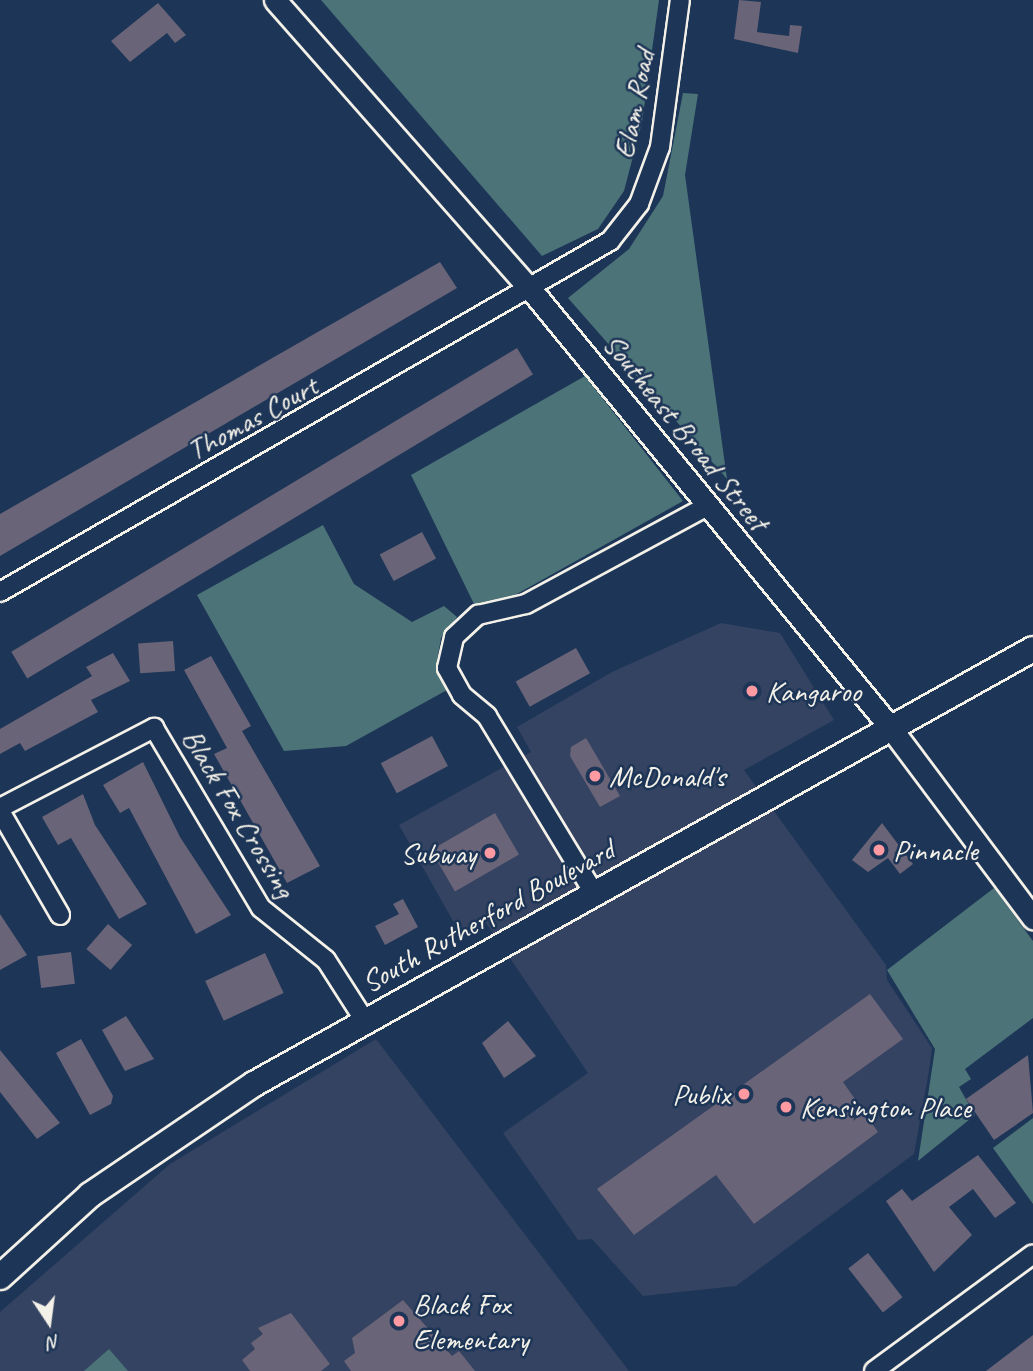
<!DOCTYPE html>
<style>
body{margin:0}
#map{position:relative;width:1033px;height:1371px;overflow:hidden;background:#1d3557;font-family:Caveat,sans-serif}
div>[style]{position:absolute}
.built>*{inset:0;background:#344361}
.green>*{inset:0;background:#4b7378}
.building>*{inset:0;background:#696478;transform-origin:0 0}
.roads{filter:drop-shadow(2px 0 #f4f1e8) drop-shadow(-2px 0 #f4f1e8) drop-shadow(0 2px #f4f1e8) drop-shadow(0 -2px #f4f1e8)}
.minor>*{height:18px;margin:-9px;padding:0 9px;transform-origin:9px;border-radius:9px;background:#1d3557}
.major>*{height:21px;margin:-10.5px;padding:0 10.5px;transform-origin:10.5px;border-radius:10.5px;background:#1d3557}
.highway>*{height:24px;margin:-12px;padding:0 12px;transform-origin:12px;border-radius:12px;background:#1d3557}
.dots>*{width:19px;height:19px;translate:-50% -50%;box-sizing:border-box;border:4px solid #1d3557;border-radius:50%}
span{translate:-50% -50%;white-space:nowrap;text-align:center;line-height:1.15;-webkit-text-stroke:5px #1d3557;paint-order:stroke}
.street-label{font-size:30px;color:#f4f1e8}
.poi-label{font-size:30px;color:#f4f1e8}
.left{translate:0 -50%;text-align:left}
.right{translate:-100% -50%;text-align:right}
.north{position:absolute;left:14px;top:1287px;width:70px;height:70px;-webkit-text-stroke:5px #1d3557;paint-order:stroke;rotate:167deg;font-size:19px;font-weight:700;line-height:28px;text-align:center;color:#f4f1e8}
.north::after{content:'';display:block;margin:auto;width:24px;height:32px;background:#f4f1e8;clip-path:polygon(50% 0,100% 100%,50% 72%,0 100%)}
</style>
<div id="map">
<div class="built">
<div style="clip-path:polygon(721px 623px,780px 633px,834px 720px,744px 770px,886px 965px,887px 980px,932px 1048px,929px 1071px,914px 1154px,736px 1286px,643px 1296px,592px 1239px,578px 1240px,503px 1133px,588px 1073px,486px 923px,462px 937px,399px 825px,531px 752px,517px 727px,612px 672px)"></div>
<div style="clip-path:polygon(376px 1039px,629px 1371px,0 1371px,0 1312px,170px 1164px)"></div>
</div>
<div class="green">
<div style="clip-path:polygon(321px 0,659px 0,642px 122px,624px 191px,598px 229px,542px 256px)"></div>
<div style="clip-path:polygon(683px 93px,698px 94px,685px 175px,727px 479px,568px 298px,629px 249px,663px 196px)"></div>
<div style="clip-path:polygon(585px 376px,683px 501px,508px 599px,475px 606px,411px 475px)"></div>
<div style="clip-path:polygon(323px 525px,354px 584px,412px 622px,444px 606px,457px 617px,441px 638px,437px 661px,447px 690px,346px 746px,284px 751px,197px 595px)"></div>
<div style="clip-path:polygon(994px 888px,1033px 941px,1033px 1018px,965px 1069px,971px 1079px,959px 1087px,975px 1115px,918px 1161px,935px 1049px,887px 970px)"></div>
<div style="clip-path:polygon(1033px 1118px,1033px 1204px,993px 1148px)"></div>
<div style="clip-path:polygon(109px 1349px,128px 1371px,84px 1371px)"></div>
</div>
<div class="building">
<div style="clip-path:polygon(739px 0,761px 2px,757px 32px,789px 36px,790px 25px,802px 26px,798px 53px,734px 39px)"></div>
<div style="clip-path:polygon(158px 3px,186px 35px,175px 43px,167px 33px,130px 62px,111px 41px)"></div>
<div style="clip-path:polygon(440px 262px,457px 288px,0 556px,0 514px)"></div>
<div style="left:517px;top:348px;width:31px;height:590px;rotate:59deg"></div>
<div style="left:422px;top:532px;width:30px;height:48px;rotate:62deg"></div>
<div style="left:173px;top:641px;width:30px;height:35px;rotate:86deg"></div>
<div style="left:576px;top:648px;width:29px;height:69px;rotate:61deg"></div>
<div style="clip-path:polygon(113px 653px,130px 681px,91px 700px,98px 712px,25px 751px,20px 743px,0 754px,0 729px,92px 676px,86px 667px)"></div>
<div style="clip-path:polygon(211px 656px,251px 726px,242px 731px,320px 866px,287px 883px,214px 754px,227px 748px,184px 670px)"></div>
<div style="left:432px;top:736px;width:34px;height:58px;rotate:62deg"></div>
<div style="clip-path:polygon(586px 738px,620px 796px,600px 807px,570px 756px,571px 747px)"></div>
<div style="clip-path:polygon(143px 762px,180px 837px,231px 915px,196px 934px,129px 808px,120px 813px,103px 785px)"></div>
<div style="clip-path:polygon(83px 794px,95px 825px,147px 904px,119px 919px,71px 838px,58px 845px,42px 817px)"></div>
<div style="left:495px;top:813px;width:48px;height:74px;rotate:60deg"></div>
<div style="clip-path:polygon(882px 823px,913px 864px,900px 874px,888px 858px,868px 872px,852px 860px)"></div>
<div style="clip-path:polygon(403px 899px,418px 927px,385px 945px,375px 926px,399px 914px,393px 904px)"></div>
<div style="clip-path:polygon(0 914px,27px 955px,0 970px)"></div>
<div style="left:108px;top:924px;width:32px;height:33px;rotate:41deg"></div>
<div style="left:71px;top:952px;width:32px;height:34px;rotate:83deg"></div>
<div style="left:265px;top:953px;width:44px;height:66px;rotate:65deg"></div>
<div style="clip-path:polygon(870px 994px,903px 1039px,843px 1082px,878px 1132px,754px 1224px,716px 1175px,634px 1235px,597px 1189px)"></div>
<div style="clip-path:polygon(126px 1016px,154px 1059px,125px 1071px,102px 1030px)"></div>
<div style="clip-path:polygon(508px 1021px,536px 1056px,504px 1078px,482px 1043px)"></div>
<div style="clip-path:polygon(81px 1039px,113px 1096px,111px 1104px,90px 1115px,56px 1053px)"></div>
<div style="clip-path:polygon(0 1050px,60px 1123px,37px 1139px,0 1092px)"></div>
<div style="clip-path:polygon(1028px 1055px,1033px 1113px,994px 1140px,966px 1099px)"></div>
<div style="clip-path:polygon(978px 1155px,1016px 1203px,995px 1218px,973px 1189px,949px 1207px,972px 1235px,934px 1272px,886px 1201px,902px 1189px,912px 1201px)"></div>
<div style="left:868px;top:1253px;width:56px;height:25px;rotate:52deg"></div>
<div style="clip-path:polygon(403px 1300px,452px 1356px,459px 1351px,475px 1371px,351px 1371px,344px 1361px,355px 1353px,352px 1338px)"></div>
<div style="clip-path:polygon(291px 1313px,330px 1364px,321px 1371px,250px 1371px,242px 1360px,255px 1349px,251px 1343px,263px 1334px,258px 1328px)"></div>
<div style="clip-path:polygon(1033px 1335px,1033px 1371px,986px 1371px)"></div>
</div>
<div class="roads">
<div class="minor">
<div style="left:0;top:592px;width:704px;rotate:-29.92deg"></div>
<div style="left:610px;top:241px;width:47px;rotate:-51.9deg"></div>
<div style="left:639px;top:204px;width:61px;rotate:-69.8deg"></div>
<div style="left:660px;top:147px;width:148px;rotate:-82.3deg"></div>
<div style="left:0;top:808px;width:174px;rotate:-27.5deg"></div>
<div style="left:154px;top:728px;width:209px;rotate:59.3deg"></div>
<div style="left:261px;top:908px;width:83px;rotate:38.7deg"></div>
<div style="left:326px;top:960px;width:72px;rotate:57.4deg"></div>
<div style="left:0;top:811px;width:120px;rotate:60deg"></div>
<div style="left:594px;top:893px;width:207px;rotate:-121.2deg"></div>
<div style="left:487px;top:716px;width:33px;rotate:-140deg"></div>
<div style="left:462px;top:695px;width:31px;rotate:-119deg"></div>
<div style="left:447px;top:668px;width:32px;rotate:-77deg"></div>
<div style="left:454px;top:637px;width:33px;rotate:-43deg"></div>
<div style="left:478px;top:615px;width:49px;rotate:-12.9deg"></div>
<div style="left:526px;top:604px;width:206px;rotate:-28.4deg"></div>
<div style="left:874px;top:1371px;width:197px;rotate:-36.3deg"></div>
</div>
<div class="major">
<div style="left:275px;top:0;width:388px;rotate:48.6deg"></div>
<div style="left:532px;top:291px;width:564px;rotate:50.61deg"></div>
<div style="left:890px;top:727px;width:239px;rotate:53.2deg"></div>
</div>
<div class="highway">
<div style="left:0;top:1277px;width:122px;rotate:-42.3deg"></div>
<div style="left:90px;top:1195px;width:198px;rotate:-34.1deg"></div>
<div style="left:254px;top:1084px;width:892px;rotate:-29.18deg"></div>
</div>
</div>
<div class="dots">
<div style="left:752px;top:691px;background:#ff9aa2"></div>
<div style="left:595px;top:776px;background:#ff9aa2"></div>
<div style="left:879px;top:850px;background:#ff9aa2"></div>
<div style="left:490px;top:853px;background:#ff9aa2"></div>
<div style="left:744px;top:1094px;background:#ff9aa2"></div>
<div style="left:786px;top:1107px;background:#ff9aa2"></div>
<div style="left:399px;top:1321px;background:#ff9aa2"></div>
</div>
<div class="street-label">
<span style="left:634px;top:104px;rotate:-79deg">Elam Road</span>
<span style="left:252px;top:418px;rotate:-29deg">Thomas Court</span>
<span style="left:686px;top:432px;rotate:51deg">Southeast Broad Street</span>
<span style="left:239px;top:813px;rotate:59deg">Black Fox Crossing</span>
<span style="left:488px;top:916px;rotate:-29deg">South Rutherford Boulevard</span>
</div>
<div class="poi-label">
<span class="left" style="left:766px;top:691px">Kangaroo</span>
<span class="left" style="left:609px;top:776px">McDonald's</span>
<span class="left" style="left:893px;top:850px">Pinnacle</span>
<span class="right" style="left:476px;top:853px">Subway</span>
<span class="right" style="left:730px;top:1094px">Publix</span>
<span class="left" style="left:800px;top:1107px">Kensington Place</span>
<span class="left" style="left:413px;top:1321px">Black Fox<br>Elementary</span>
</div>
<div class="north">N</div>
</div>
